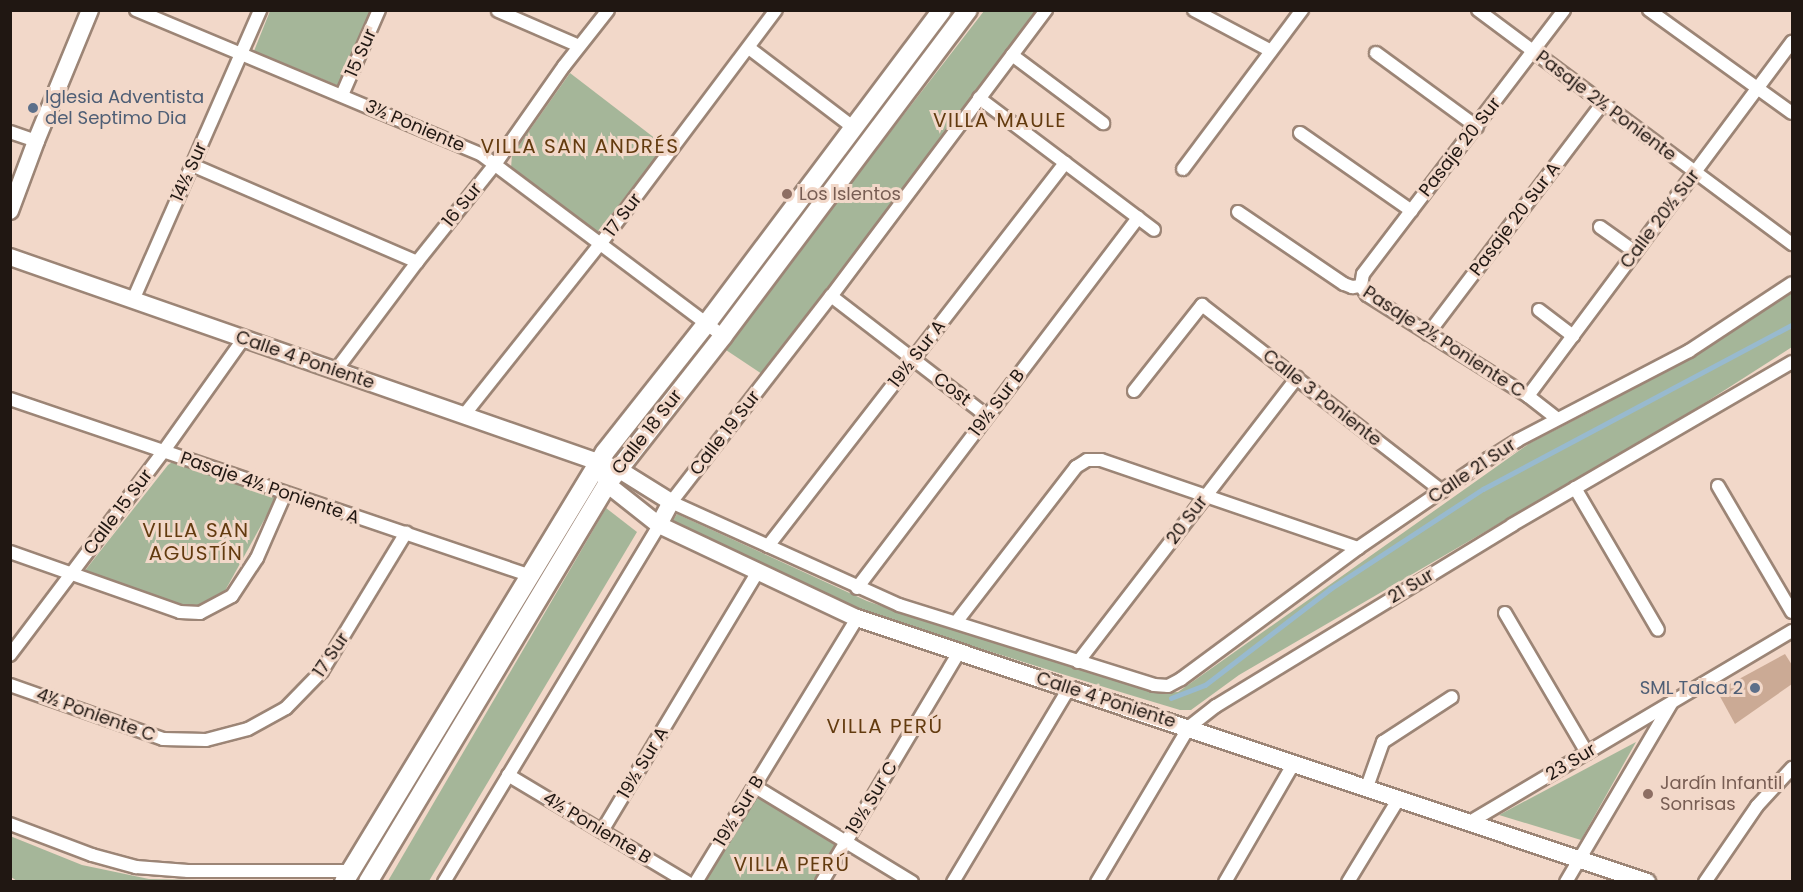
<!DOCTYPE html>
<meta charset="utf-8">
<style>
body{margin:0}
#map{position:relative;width:1803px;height:892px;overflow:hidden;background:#f2d8c9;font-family:Poppins,sans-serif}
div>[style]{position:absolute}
.green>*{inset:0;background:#a5b699}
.stream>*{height:4.5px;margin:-2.25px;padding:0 2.25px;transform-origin:2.25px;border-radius:2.25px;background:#98bacf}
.building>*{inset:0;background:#cbaa95}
.roads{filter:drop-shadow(2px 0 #9c8576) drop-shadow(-2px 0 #9c8576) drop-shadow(0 2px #9c8576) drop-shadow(0 -2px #9c8576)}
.minor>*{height:12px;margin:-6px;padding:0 6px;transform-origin:6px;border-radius:6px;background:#fff}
.tertiary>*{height:16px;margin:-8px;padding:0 8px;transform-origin:8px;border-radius:8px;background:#fff}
.secondary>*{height:18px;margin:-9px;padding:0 9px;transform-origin:9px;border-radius:9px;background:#fff}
.dots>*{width:16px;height:16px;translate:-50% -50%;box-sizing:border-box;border:3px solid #f2d8c9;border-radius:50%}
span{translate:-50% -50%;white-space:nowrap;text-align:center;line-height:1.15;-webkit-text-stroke:6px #f2d8c9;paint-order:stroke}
.street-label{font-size:18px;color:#201712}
.service-label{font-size:18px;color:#4e5e75}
.left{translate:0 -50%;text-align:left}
.right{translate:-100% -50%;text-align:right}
.education-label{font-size:18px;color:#785e54}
.neighbourhood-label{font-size:20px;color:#633b0f;letter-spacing:1.5px}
.frame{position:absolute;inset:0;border:12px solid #201712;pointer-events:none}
</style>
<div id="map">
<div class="green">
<div style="clip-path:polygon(270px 11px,374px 11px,339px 86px,254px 51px)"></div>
<div style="clip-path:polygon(984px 11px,1037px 11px,881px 217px,873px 235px,850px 258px,762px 374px,723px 348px)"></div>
<div style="clip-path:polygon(570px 73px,665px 146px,597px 233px,511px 168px,512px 155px)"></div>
<div style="clip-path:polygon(1792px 291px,1792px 347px,1689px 413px,1239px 675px,1191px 710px,1180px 710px,1117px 691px,859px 611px,672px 522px,677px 514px,867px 601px,924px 621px,1157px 693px,1178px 692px,1530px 443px,1596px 409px)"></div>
<div style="clip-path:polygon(175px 460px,278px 495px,221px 598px,188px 609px,83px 573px,168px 465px)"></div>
<div style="clip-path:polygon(606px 508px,637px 532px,429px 881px,388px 881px)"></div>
<div style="clip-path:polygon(1636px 742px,1581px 840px,1499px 815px)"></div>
<div style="clip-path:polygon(753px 787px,839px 839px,813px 881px,697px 882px)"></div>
<div style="clip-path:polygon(10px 836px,82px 865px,149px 879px,245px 881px,17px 881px,11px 877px)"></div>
</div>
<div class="stream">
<div style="left:1171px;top:698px;width:36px;rotate:-21deg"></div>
<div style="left:1205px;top:685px;width:158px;rotate:-37.5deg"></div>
<div style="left:1330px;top:589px;width:183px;rotate:-33.2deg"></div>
<div style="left:1483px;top:489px;width:350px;rotate:-28deg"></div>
</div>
<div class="building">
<div style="clip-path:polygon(1785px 654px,1792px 665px,1792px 684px,1735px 724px,1717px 691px)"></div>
</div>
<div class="roads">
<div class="minor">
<div style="left:136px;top:10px;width:375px;rotate:22.7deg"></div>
<div style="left:482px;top:155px;width:301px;rotate:36.9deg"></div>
<div style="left:1046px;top:10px;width:358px;rotate:126.9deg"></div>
<div style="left:831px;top:296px;width:261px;rotate:127.8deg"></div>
<div style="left:671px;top:502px;width:250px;rotate:24.3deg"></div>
<div style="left:899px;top:605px;width:267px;rotate:17.4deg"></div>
<div style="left:1154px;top:685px;width:14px;rotate:4deg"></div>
<div style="left:1168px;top:686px;width:15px;rotate:-28deg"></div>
<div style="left:1181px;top:679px;width:220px;rotate:-36.5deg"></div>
<div style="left:1358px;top:548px;width:158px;rotate:-34.4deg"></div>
<div style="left:1488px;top:459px;width:36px;rotate:-32deg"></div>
<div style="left:1518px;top:440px;width:193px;rotate:-27.5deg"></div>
<div style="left:1689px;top:351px;width:123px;rotate:-33.4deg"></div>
<div style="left:1194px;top:10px;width:87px;rotate:28deg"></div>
<div style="left:1478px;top:10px;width:392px;rotate:36.7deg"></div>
<div style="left:1649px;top:10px;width:176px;rotate:35.8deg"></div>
<div style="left:498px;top:11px;width:88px;rotate:23.4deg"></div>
<div style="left:749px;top:48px;width:132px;rotate:37.3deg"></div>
<div style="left:1376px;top:53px;width:125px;rotate:36.2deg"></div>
<div style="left:1012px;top:55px;width:114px;rotate:36.8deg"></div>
<div style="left:342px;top:95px;width:93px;rotate:-66.5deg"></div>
<div style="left:979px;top:98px;width:219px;rotate:37deg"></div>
<div style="left:10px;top:132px;width:28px;rotate:19deg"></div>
<div style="left:1300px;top:133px;width:136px;rotate:34.9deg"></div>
<div style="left:192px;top:165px;width:245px;rotate:23.3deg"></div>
<div style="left:1183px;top:169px;width:199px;rotate:-53.2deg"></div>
<div style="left:1238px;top:212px;width:128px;rotate:34.2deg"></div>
<div style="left:1344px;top:284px;width:9px;rotate:21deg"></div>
<div style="left:1352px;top:287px;width:9px;rotate:-6deg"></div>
<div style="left:1600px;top:227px;width:43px;rotate:35.5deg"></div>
<div style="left:1361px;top:286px;width:12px;rotate:-81deg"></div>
<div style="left:1363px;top:274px;width:332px;rotate:-52.7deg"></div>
<div style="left:1361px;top:286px;width:11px;rotate:56deg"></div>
<div style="left:1367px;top:295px;width:190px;rotate:32.1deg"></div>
<div style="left:1528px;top:396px;width:37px;rotate:38deg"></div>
<div style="left:831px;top:296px;width:197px;rotate:37.6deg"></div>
<div style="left:133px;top:300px;width:317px;rotate:-66.3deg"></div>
<div style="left:1539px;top:310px;width:43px;rotate:37.4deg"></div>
<div style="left:1428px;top:334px;width:288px;rotate:-52.9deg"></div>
<div style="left:336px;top:370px;width:135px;rotate:-53.1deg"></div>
<div style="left:417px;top:262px;width:127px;rotate:-51.4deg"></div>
<div style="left:496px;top:163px;width:118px;rotate:-55deg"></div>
<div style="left:564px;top:66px;width:71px;rotate:-51.8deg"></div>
<div style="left:1134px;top:391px;width:110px;rotate:-51.7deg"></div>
<div style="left:1202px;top:305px;width:304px;rotate:37.8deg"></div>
<div style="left:1528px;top:396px;width:442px;rotate:-53.3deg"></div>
<div style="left:10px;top:399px;width:550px;rotate:18.76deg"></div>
<div style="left:464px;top:415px;width:220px;rotate:-51.5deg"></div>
<div style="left:601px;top:243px;width:291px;rotate:-53.1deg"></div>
<div style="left:1718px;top:486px;width:146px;rotate:59.6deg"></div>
<div style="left:1575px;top:488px;width:164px;rotate:59.7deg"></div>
<div style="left:768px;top:546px;width:485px;rotate:-52.2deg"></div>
<div style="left:10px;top:552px;width:180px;rotate:19.4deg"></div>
<div style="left:180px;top:612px;width:20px;rotate:3deg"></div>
<div style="left:200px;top:613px;width:36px;rotate:-28deg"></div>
<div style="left:232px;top:596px;width:45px;rotate:-56.7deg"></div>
<div style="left:257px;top:558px;width:70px;rotate:-66.4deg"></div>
<div style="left:857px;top:588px;width:465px;rotate:-52.8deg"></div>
<div style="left:1505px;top:613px;width:162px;rotate:59.6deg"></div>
<div style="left:957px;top:621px;width:195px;rotate:-52.3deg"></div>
<div style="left:1076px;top:467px;width:13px;rotate:-32deg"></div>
<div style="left:1087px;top:460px;width:14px"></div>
<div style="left:1101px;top:460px;width:272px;rotate:18.9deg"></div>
<div style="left:10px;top:655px;width:254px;rotate:-53deg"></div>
<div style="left:163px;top:452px;width:140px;rotate:-54.6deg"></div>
<div style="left:1078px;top:662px;width:359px;rotate:-52.4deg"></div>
<div style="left:10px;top:685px;width:162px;rotate:19.4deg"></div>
<div style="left:163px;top:739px;width:43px;rotate:1.3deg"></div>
<div style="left:206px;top:740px;width:43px;rotate:-14.7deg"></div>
<div style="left:248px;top:729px;width:43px;rotate:-28.9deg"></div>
<div style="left:286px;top:708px;width:52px;rotate:-45.8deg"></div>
<div style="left:322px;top:671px;width:162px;rotate:-58.7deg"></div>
<div style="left:508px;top:775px;width:209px;rotate:30.9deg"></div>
<div style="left:754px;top:786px;width:185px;rotate:31.3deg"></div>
<div style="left:1367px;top:787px;width:48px;rotate:-70.4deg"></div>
<div style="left:1383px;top:742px;width:82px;rotate:-33.1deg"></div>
<div style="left:1470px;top:822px;width:374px;rotate:-30.7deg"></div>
<div style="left:10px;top:824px;width:88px;rotate:20.7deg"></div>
<div style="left:92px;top:855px;width:46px;rotate:15.3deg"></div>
<div style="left:136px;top:867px;width:52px;rotate:4.4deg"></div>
<div style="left:188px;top:871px;width:163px"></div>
<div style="left:602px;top:831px;width:303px;rotate:-59deg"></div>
<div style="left:444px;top:882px;width:417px;rotate:-58.9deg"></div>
<div style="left:696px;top:882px;width:309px;rotate:-58.6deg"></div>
<div style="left:822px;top:882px;width:268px;rotate:-59.2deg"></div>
<div style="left:953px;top:882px;width:226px;rotate:-59.1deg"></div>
<div style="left:1097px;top:882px;width:180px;rotate:-59.3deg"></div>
<div style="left:1189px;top:727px;width:34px;rotate:-38deg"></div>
<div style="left:1216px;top:706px;width:347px;rotate:-31.4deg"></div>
<div style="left:1512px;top:525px;width:324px;rotate:-30.2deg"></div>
<div style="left:1225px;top:882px;width:138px;rotate:-59.9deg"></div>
<div style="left:1348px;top:882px;width:98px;rotate:-58.7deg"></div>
<div style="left:1566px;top:882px;width:207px;rotate:-59.5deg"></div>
<div style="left:1705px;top:882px;width:92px;rotate:-55.6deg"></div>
<div style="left:1757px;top:806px;width:52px;rotate:-47.4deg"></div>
</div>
<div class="tertiary">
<div style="left:10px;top:211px;width:75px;rotate:-69.6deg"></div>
<div style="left:36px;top:141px;width:142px;rotate:-67.6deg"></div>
<div style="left:10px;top:257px;width:644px;rotate:19.22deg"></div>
<div style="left:618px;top:469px;width:62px;rotate:31.9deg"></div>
<div style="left:671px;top:502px;width:26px;rotate:118deg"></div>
<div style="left:600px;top:462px;width:23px;rotate:72deg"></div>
<div style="left:607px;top:484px;width:66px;rotate:38.3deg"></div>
<div style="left:659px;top:525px;width:219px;rotate:25.2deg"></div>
<div style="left:857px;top:618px;width:833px;rotate:18.48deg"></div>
</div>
<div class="secondary">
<div style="left:344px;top:882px;width:503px;rotate:-58.74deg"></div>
<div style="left:605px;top:452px;width:164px;rotate:-51.7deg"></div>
<div style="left:707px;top:323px;width:391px;rotate:-53.1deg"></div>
<div style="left:368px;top:882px;width:464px;rotate:-59deg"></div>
<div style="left:607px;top:484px;width:188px;rotate:-51.9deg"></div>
<div style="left:723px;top:336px;width:408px;rotate:-53.1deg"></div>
</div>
</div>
<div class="dots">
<div style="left:33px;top:108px;background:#5c6f8a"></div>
<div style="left:787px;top:194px;background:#8d6e63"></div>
<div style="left:1755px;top:688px;background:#5c6f8a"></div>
<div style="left:1648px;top:794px;background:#8d6e63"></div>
</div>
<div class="street-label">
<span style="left:361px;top:53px;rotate:-66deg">15 Sur</span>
<span style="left:1606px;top:106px;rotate:37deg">Pasaje 2½ Poniente</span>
<span style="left:415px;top:126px;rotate:23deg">3½ Poniente</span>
<span style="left:1460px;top:147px;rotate:-52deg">Pasaje 20 Sur</span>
<span style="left:189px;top:172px;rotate:-66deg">14½ Sur</span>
<span style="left:462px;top:205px;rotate:-51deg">16 Sur</span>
<span style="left:623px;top:215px;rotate:-53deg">17 Sur</span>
<span style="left:1515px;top:219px;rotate:-53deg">Pasaje 20 Sur A</span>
<span style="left:1660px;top:219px;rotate:-53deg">Calle 20½ Sur</span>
<span style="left:1444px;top:342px;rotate:33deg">Pasaje 2½ Poniente C</span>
<span style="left:917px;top:354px;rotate:-52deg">19½ Sur A</span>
<span style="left:305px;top:360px;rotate:19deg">Calle 4 Poniente</span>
<span style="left:952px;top:389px;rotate:38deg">Cost</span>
<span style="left:1322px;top:398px;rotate:38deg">Calle 3 Poniente</span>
<span style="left:997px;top:403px;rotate:-53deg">19½ Sur B</span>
<span style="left:647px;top:432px;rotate:-52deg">Calle 18 Sur</span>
<span style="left:725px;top:433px;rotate:-52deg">Calle 19 Sur</span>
<span style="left:1472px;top:471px;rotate:-34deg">Calle 21 Sur</span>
<span style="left:270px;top:488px;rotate:19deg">Pasaje 4½ Poniente A</span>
<span style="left:118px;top:512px;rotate:-53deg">Calle 15 Sur</span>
<span style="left:1187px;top:520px;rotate:-53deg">20 Sur</span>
<span style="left:1411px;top:586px;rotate:-31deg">21 Sur</span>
<span style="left:331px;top:655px;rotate:-56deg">17 Sur</span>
<span style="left:1106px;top:700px;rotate:18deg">Calle 4 Poniente</span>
<span style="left:96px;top:715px;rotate:20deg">4½ Poniente C</span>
<span style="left:1571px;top:762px;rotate:-31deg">23 Sur</span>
<span style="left:643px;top:763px;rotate:-59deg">19½ Sur A</span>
<span style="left:872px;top:798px;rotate:-59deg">19½ Sur C</span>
<span style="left:739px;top:811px;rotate:-59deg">19½ Sur B</span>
<span style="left:597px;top:828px;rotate:31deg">4½ Poniente B</span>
</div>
<div class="service-label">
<span class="left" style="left:45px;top:108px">Iglesia Adventista<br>del Septimo Dia</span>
<span class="right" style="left:1743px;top:688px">SML Talca 2</span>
</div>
<div class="education-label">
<span class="left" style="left:799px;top:194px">Los Islentos</span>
<span class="left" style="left:1660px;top:794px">Jardín Infantil<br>Sonrisas</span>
</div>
<div class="neighbourhood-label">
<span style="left:1000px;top:120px">VILLA MAULE</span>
<span style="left:580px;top:146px">VILLA SAN ANDRÉS</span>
<span style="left:196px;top:542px">VILLA SAN<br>AGUSTÍN</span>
<span style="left:885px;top:726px">VILLA PERÚ</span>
<span style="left:792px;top:864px">VILLA PERÚ</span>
</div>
<div class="frame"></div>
</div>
